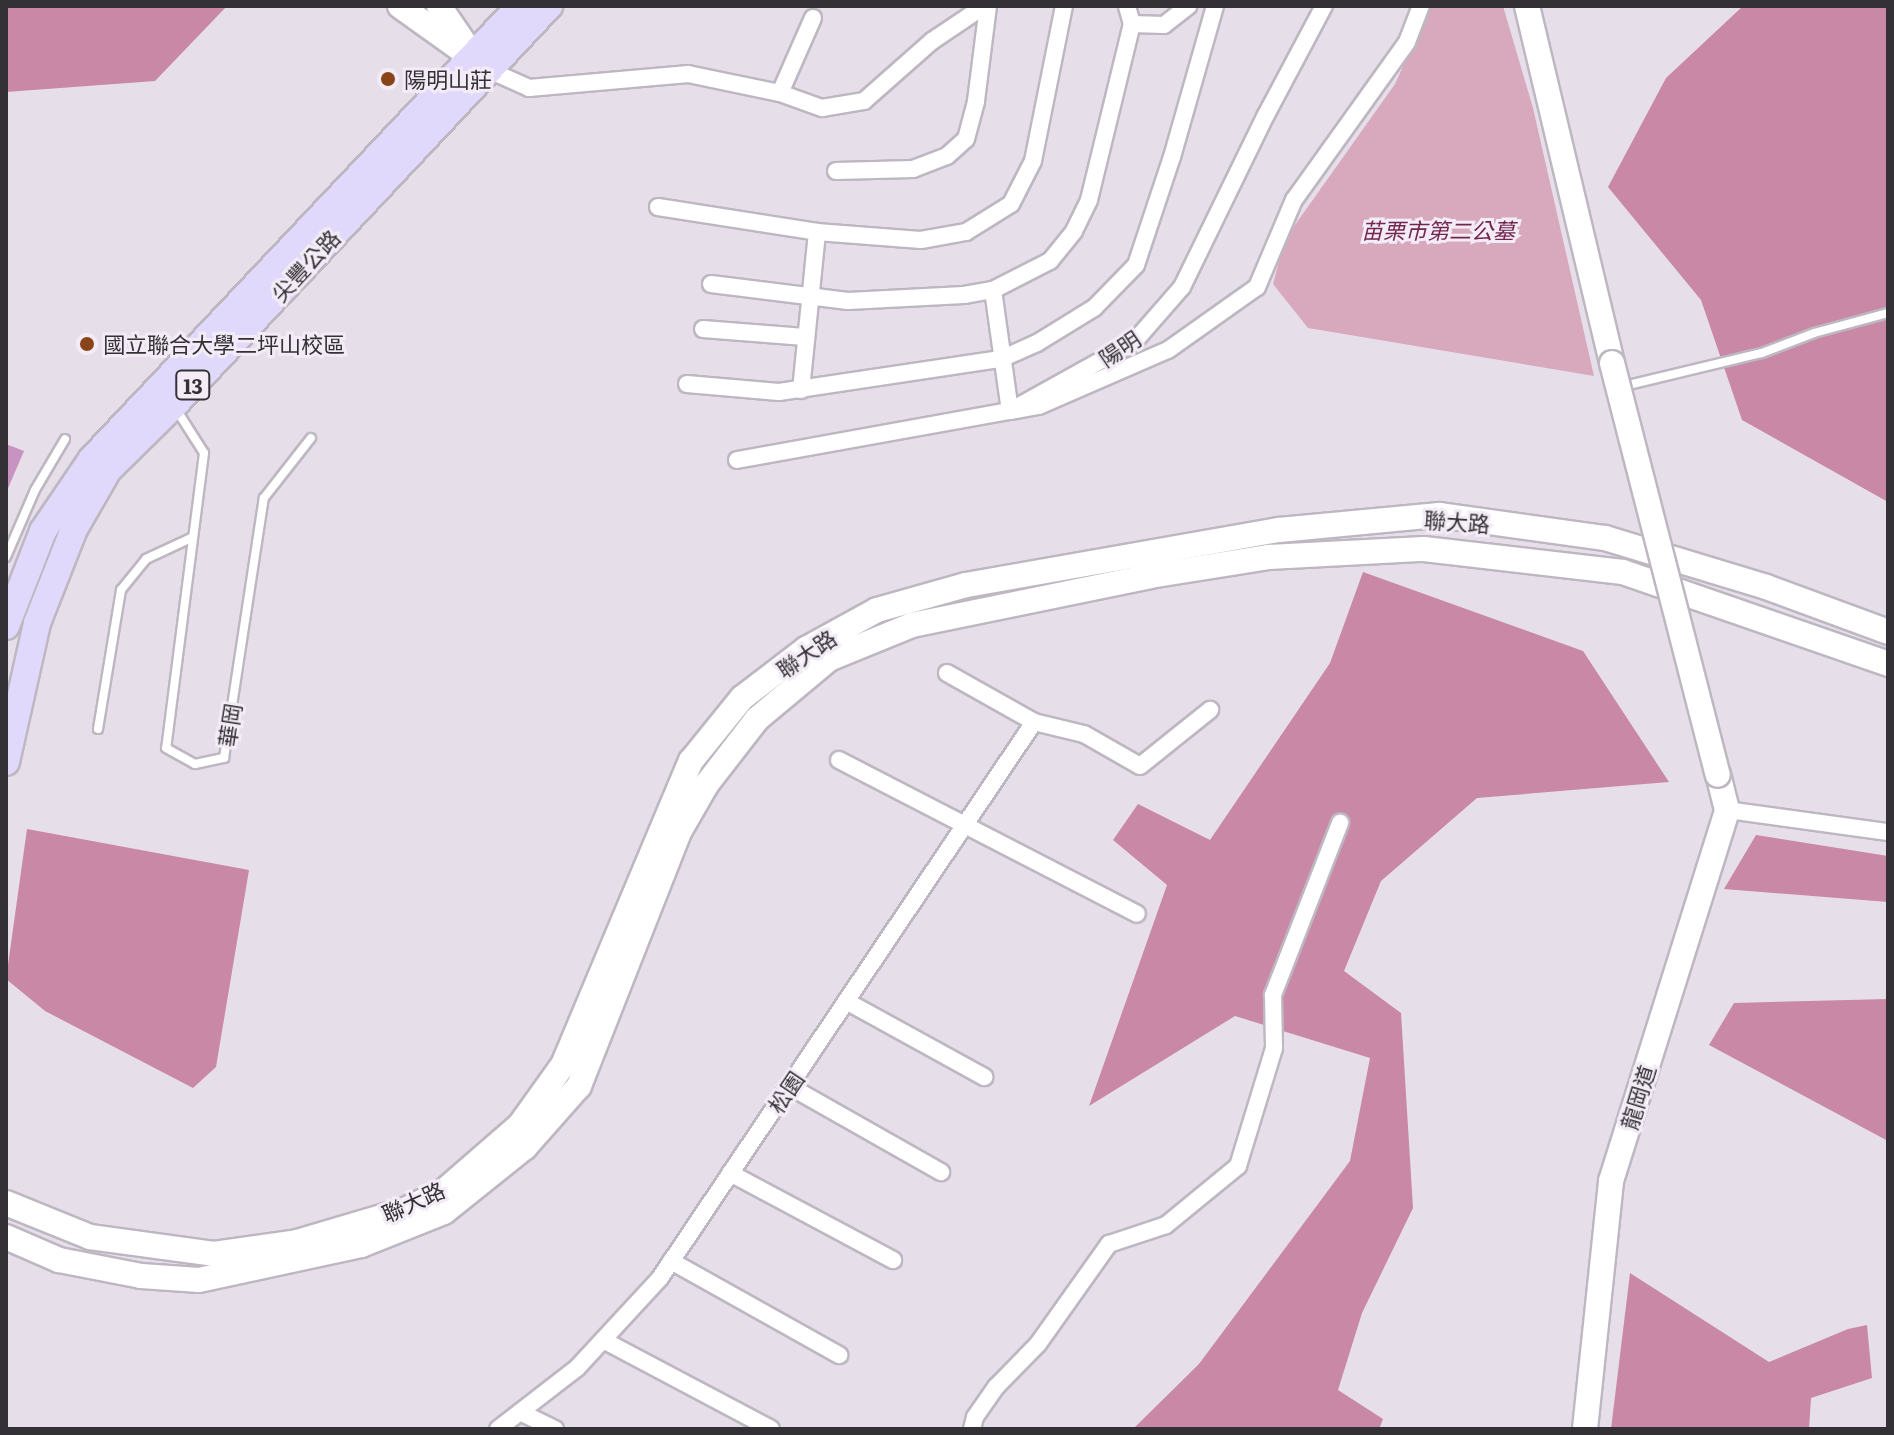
<!DOCTYPE html>
<meta charset="utf-8">
<style>
body{margin:0}
#map{position:relative;width:1894px;height:1435px;overflow:hidden;background:#e6dfea;font-family:Literata,"Noto Sans TC",serif}
div>[style]{position:absolute}
.green>*{inset:0;background:#d8a9bd}
.forest>*{inset:0;background:#c988a5}
.building>*{inset:0;background:#c893c0}
.roads{filter:drop-shadow(2px 0 #beb7c2) drop-shadow(-2px 0 #beb7c2) drop-shadow(0 2px #beb7c2) drop-shadow(0 -2px #beb7c2)}
.lane>*{height:8px;margin:-4px;padding:0 4px;transform-origin:4px;border-radius:4px;background:#fff}
.street>*{height:16px;margin:-8px;padding:0 8px;transform-origin:8px;border-radius:8px;background:#fff}
.secondary>*{height:24px;margin:-12px;padding:0 12px;transform-origin:12px;border-radius:12px;background:#fff}
.primary>*{height:26px;margin:-13px;padding:0 13px;transform-origin:13px;border-radius:13px;background:#e0d9fb}
.bridges{filter:drop-shadow(2px 0 #beb7c2) drop-shadow(-2px 0 #beb7c2) drop-shadow(0 2px #beb7c2) drop-shadow(0 -2px #beb7c2)}
.secondary-bridge>*{height:24px;margin:-12px;padding:0 12px;transform-origin:12px;border-radius:12px;background:#fff}
.dots>*{width:22px;height:22px;translate:-50% -50%;box-sizing:border-box;border:4px solid #f3ecf7;border-radius:50%}
span{translate:-50% -50%;white-space:nowrap;text-align:center;line-height:1.15;-webkit-text-stroke:6px #f3ecf7;paint-order:stroke}
.shield-label span{padding:2px 6px;background:#f3ecf7;border:2px solid;border-radius:6px;-webkit-text-stroke-width:0}
.shield-label{font-size:20px;color:#333135;font-weight:700}
.poi-label{font-size:22px;color:#333135}
.left{translate:0 -50%;text-align:left}
.park-label{font-size:22px;color:#72254d;font-style:italic}
.street-label{font-size:22px;color:#333135}
.frame{position:absolute;inset:0;border:8px solid #333135;pointer-events:none}
</style>
<div id="map">
<div class="green">
<div style="clip-path:polygon(1430px 6px,1503px 6px,1533px 108px,1594px 376px,1308px 328px,1273px 284px,1285px 239px,1395px 84px)"></div>
</div>
<div class="forest">
<div style="clip-path:polygon(6px 6px,227px 6px,155px 81px,6px 92px)"></div>
<div style="clip-path:polygon(1743px 6px,1888px 6px,1888px 502px,1742px 420px,1701px 300px,1608px 187px,1666px 78px)"></div>
<div style="clip-path:polygon(1363px 572px,1583px 651px,1669px 782px,1477px 798px,1381px 881px,1344px 971px,1401px 1013px,1413px 1208px,1362px 1313px,1338px 1390px,1383px 1419px,1379px 1429px,1133px 1429px,1199px 1364px,1350px 1161px,1370px 1058px,1235px 1016px,1089px 1106px,1167px 885px,1113px 840px,1138px 804px,1210px 840px,1330px 663px)"></div>
<div style="clip-path:polygon(27px 829px,249px 870px,216px 1067px,193px 1088px,45px 1011px,6px 979px)"></div>
<div style="clip-path:polygon(1756px 835px,1888px 856px,1888px 902px,1724px 889px)"></div>
<div style="clip-path:polygon(1888px 999px,1888px 1141px,1709px 1045px,1734px 1003px)"></div>
<div style="clip-path:polygon(1630px 1273px,1769px 1362px,1848px 1329px,1867px 1325px,1872px 1378px,1811px 1398px,1809px 1429px,1611px 1429px)"></div>
</div>
<div class="building">
<div style="clip-path:polygon(6px 444px,24px 451px,6px 493px)"></div>
</div>
<div class="roads">
<div class="lane">
<div style="left:1620px;top:387px;width:146px;rotate:-13.5deg"></div>
<div style="left:1762px;top:353px;width:56px;rotate:-21deg"></div>
<div style="left:1814px;top:333px;width:77px;rotate:-15.1deg"></div>
<div style="left:176px;top:409px;width:52px;rotate:57.5deg"></div>
<div style="left:204px;top:453px;width:297px;rotate:97.3deg"></div>
<div style="left:166px;top:748px;width:33px;rotate:29deg"></div>
<div style="left:195px;top:764px;width:30px;rotate:-12deg"></div>
<div style="left:224px;top:758px;width:263px;rotate:-81.3deg"></div>
<div style="left:264px;top:498px;width:76px;rotate:-51.9deg"></div>
<div style="left:6px;top:557px;width:73px;rotate:-66.6deg"></div>
<div style="left:35px;top:490px;width:59px;rotate:-59.5deg"></div>
<div style="left:98px;top:729px;width:141px;rotate:-80.6deg"></div>
<div style="left:121px;top:590px;width:40px;rotate:-51deg"></div>
<div style="left:146px;top:559px;width:50px;rotate:-25deg"></div>
</div>
<div class="street">
<div style="left:1132px;top:24px;width:32px;rotate:2deg"></div>
<div style="left:1164px;top:25px;width:31px;rotate:-38deg"></div>
<div style="left:489px;top:70px;width:44px;rotate:24.2deg"></div>
<div style="left:529px;top:88px;width:160px;rotate:-5deg"></div>
<div style="left:688px;top:74px;width:94px;rotate:11.7deg"></div>
<div style="left:780px;top:93px;width:45px;rotate:19.7deg"></div>
<div style="left:822px;top:108px;width:43px;rotate:-9.5deg"></div>
<div style="left:864px;top:101px;width:91px;rotate:-41.4deg"></div>
<div style="left:932px;top:41px;width:63px;rotate:-33.9deg"></div>
<div style="left:780px;top:93px;width:82px;rotate:-66.3deg"></div>
<div style="left:836px;top:171px;width:77px;rotate:-1.5deg"></div>
<div style="left:913px;top:169px;width:36px;rotate:-21deg"></div>
<div style="left:947px;top:156px;width:25px;rotate:-42deg"></div>
<div style="left:966px;top:139px;width:39px;rotate:-75deg"></div>
<div style="left:976px;top:101px;width:96px;rotate:-82.8deg"></div>
<div style="left:658px;top:207px;width:161px;rotate:8.9deg"></div>
<div style="left:817px;top:232px;width:104px;rotate:4.4deg"></div>
<div style="left:921px;top:240px;width:46px;rotate:-10.1deg"></div>
<div style="left:966px;top:232px;width:53px;rotate:-31.9deg"></div>
<div style="left:1011px;top:204px;width:48px;rotate:-62.9deg"></div>
<div style="left:1033px;top:161px;width:158px;rotate:-78.7deg"></div>
<div style="left:711px;top:284px;width:138px;rotate:7.1deg"></div>
<div style="left:848px;top:301px;width:116px;rotate:-3deg"></div>
<div style="left:964px;top:295px;width:29px;rotate:-10deg"></div>
<div style="left:993px;top:290px;width:64px;rotate:-27deg"></div>
<div style="left:1050px;top:261px;width:38px;rotate:-51deg"></div>
<div style="left:1074px;top:231px;width:34px;rotate:-64deg"></div>
<div style="left:1089px;top:200px;width:181px;rotate:-76.3deg"></div>
<div style="left:1132px;top:24px;width:19px;rotate:-106deg"></div>
<div style="left:993px;top:290px;width:122px;rotate:82deg"></div>
<div style="left:1010px;top:411px;width:29px;rotate:-10deg"></div>
<div style="left:1039px;top:406px;width:141px;rotate:-23.5deg"></div>
<div style="left:1168px;top:350px;width:109px;rotate:-35.3deg"></div>
<div style="left:1257px;top:287px;width:95px;rotate:-67deg"></div>
<div style="left:1294px;top:200px;width:194px;rotate:-54.4deg"></div>
<div style="left:1407px;top:42px;width:39px;rotate:-69deg"></div>
<div style="left:703px;top:329px;width:102px;rotate:4.5deg"></div>
<div style="left:687px;top:384px;width:92px;rotate:5deg"></div>
<div style="left:779px;top:392px;width:224px;rotate:-8.5deg"></div>
<div style="left:1001px;top:359px;width:39px;rotate:-24deg"></div>
<div style="left:1037px;top:343px;width:67px;rotate:-31.6deg"></div>
<div style="left:1094px;top:308px;width:60px;rotate:-45.7deg"></div>
<div style="left:1136px;top:265px;width:114px;rotate:-71.6deg"></div>
<div style="left:1172px;top:157px;width:157px;rotate:-74.1deg"></div>
<div style="left:801px;top:390px;width:159px;rotate:-84.2deg"></div>
<div style="left:737px;top:460px;width:277px;rotate:-10.2deg"></div>
<div style="left:1010px;top:411px;width:142px;rotate:-29.1deg"></div>
<div style="left:1134px;top:342px;width:73px;rotate:-48.9deg"></div>
<div style="left:1182px;top:287px;width:191px;rotate:-64deg"></div>
<div style="left:1266px;top:115px;width:123px;rotate:-62deg"></div>
<div style="left:947px;top:673px;width:100px;rotate:29.4deg"></div>
<div style="left:1034px;top:722px;width:51px;rotate:13.5deg"></div>
<div style="left:1084px;top:734px;width:64px;rotate:29.7deg"></div>
<div style="left:1140px;top:766px;width:90px;rotate:-38.7deg"></div>
<div style="left:839px;top:760px;width:335px;rotate:27.3deg"></div>
<div style="left:1727px;top:810px;width:162px;rotate:7.8deg"></div>
<div style="left:846px;top:1001px;width:158px;rotate:28.8deg"></div>
<div style="left:789px;top:1086px;width:175px;rotate:29.5deg"></div>
<div style="left:730px;top:1173px;width:185px;rotate:28.1deg"></div>
<div style="left:671px;top:1261px;width:193px;rotate:29.2deg"></div>
<div style="left:603px;top:1340px;width:190px;rotate:27.9deg"></div>
<div style="left:520px;top:1412px;width:39px;rotate:26deg"></div>
<div style="left:498px;top:1429px;width:100px;rotate:-37.7deg"></div>
<div style="left:577px;top:1368px;width:122px;rotate:-47.3deg"></div>
<div style="left:660px;top:1278px;width:670px;rotate:-56.07deg"></div>
<div style="left:972px;top:1429px;width:12px;rotate:-76deg"></div>
<div style="left:975px;top:1417px;width:37px;rotate:-55deg"></div>
<div style="left:996px;top:1387px;width:60px;rotate:-45.7deg"></div>
<div style="left:1038px;top:1344px;width:123px;rotate:-54.6deg"></div>
<div style="left:1109px;top:1244px;width:60px;rotate:-18.4deg"></div>
<div style="left:1166px;top:1225px;width:93px;rotate:-39.3deg"></div>
<div style="left:1238px;top:1166px;width:123px;rotate:-73deg"></div>
<div style="left:1274px;top:1048px;width:53px;rotate:-91.1deg"></div>
<div style="left:1273px;top:995px;width:185px;rotate:-68.7deg"></div>
</div>
<div class="secondary">
<div style="left:400px;top:6px;width:107px;rotate:35.5deg"></div>
<div style="left:439px;top:6px;width:50px;rotate:55.7deg"></div>
<div style="left:1527px;top:6px;width:367px;rotate:76.6deg"></div>
<div style="left:6px;top:1203px;width:91px;rotate:22deg"></div>
<div style="left:90px;top:1237px;width:125px;rotate:7.8deg"></div>
<div style="left:214px;top:1254px;width:84px;rotate:-8.2deg"></div>
<div style="left:297px;top:1242px;width:113px;rotate:-16.5deg"></div>
<div style="left:405px;top:1210px;width:43px;rotate:-26deg"></div>
<div style="left:444px;top:1191px;width:101px;rotate:-41deg"></div>
<div style="left:520px;top:1125px;width:74px;rotate:-54.4deg"></div>
<div style="left:563px;top:1065px;width:330px;rotate:-67.2deg"></div>
<div style="left:691px;top:761px;width:81px;rotate:-51deg"></div>
<div style="left:742px;top:698px;width:81px;rotate:-37.4deg"></div>
<div style="left:806px;top:649px;width:81px;rotate:-28.8deg"></div>
<div style="left:877px;top:610px;width:92px;rotate:-15.7deg"></div>
<div style="left:966px;top:585px;width:318px;rotate:-10deg"></div>
<div style="left:1279px;top:530px;width:161px;rotate:-5.4deg"></div>
<div style="left:1439px;top:515px;width:168px;rotate:7.9deg"></div>
<div style="left:1605px;top:538px;width:168px;rotate:16.9deg"></div>
<div style="left:1766px;top:587px;width:130px;rotate:20.2deg"></div>
<div style="left:6px;top:1237px;width:58px;rotate:23.5deg"></div>
<div style="left:59px;top:1260px;width:84px;rotate:11deg"></div>
<div style="left:141px;top:1276px;width:58px;rotate:3.9deg"></div>
<div style="left:199px;top:1280px;width:166px;rotate:-12.2deg"></div>
<div style="left:361px;top:1245px;width:89px;rotate:-21.7deg"></div>
<div style="left:444px;top:1212px;width:104px;rotate:-38.7deg"></div>
<div style="left:525px;top:1147px;width:81px;rotate:-48.5deg"></div>
<div style="left:579px;top:1086px;width:273px;rotate:-68.5deg"></div>
<div style="left:679px;top:832px;width:54px;rotate:-60.1deg"></div>
<div style="left:706px;top:785px;width:83px;rotate:-52.3deg"></div>
<div style="left:757px;top:719px;width:94px;rotate:-39.8deg"></div>
<div style="left:829px;top:659px;width:90px;rotate:-22.3deg"></div>
<div style="left:912px;top:625px;width:243px;rotate:-11.6deg"></div>
<div style="left:1150px;top:576px;width:121px;rotate:-9.1deg"></div>
<div style="left:1269px;top:557px;width:155px;rotate:-3deg"></div>
<div style="left:1424px;top:549px;width:200px;rotate:6.6deg"></div>
<div style="left:1623px;top:572px;width:281px;rotate:19.1deg"></div>
<div style="left:1585px;top:1429px;width:249px;rotate:-84deg"></div>
<div style="left:1611px;top:1181px;width:389px;rotate:-72.6deg"></div>
<div style="left:1727px;top:810px;width:36px;rotate:-104deg"></div>
</div>
<div class="primary">
<div style="left:6px;top:626px;width:102px;rotate:-68.7deg"></div>
<div style="left:43px;top:531px;width:87px;rotate:-55.8deg"></div>
<div style="left:92px;top:459px;width:623px;rotate:-46.63deg"></div>
<div style="left:6px;top:762px;width:142px;rotate:-77.4deg"></div>
<div style="left:37px;top:623px;width:101px;rotate:-68.5deg"></div>
<div style="left:74px;top:529px;width:68px;rotate:-60deg"></div>
<div style="left:108px;top:470px;width:93px;rotate:-44.6deg"></div>
<div style="left:174px;top:405px;width:548px;rotate:-46.78deg"></div>
</div>
</div>
<div class="bridges">
<div class="secondary-bridge">
<div style="left:1612px;top:363px;width:425px;rotate:75.6deg"></div>
</div>
</div>
<div class="dots">
<div style="left:388px;top:79px;background:#89441a"></div>
<div style="left:87px;top:344px;background:#89441a"></div>
</div>
<div class="shield-label">
<span style="left:193px;top:385px">13</span>
</div>
<div class="poi-label">
<span class="left" style="left:404px;top:79px">陽明山莊</span>
<span class="left" style="left:103px;top:344px">國立聯合大學二坪山校區</span>
</div>
<div class="park-label">
<span style="left:1438px;top:230px">苗栗市第二公墓</span>
</div>
<div class="street-label">
<span style="left:305px;top:265px;rotate:-47deg">尖豐公路</span>
<span style="left:1119px;top:348px;rotate:-34deg">陽明</span>
<span style="left:1457px;top:521px;rotate:4deg">聯大路</span>
<span style="left:806px;top:653px;rotate:-34deg">聯大路</span>
<span style="left:229px;top:725px;rotate:-81deg">華岡</span>
<span style="left:785px;top:1092px;rotate:-56deg">松園</span>
<span style="left:1637px;top:1097px;rotate:-73deg">龍岡道</span>
<span style="left:413px;top:1201px;rotate:-24deg">聯大路</span>
</div>
<div class="frame"></div>
</div>
